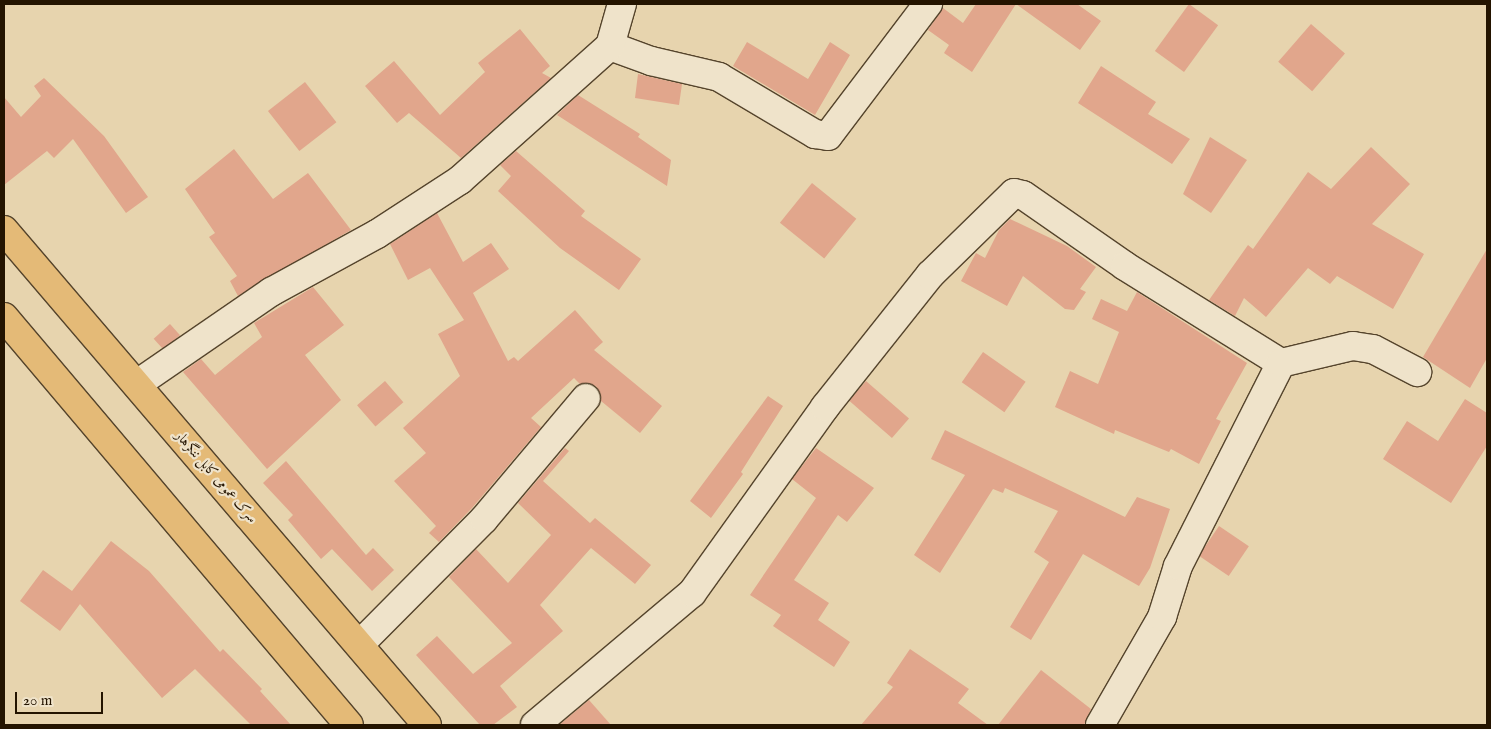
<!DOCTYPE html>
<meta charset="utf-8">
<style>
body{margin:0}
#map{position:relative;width:1491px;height:729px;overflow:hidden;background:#e7d4ae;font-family:"IM FELL English",Amiri,serif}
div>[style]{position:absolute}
.building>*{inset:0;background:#e1a68c;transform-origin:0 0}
.roads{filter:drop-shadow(1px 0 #55442c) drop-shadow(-1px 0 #55442c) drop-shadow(0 1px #55442c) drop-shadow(0 -1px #55442c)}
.minor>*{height:28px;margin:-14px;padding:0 14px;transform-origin:14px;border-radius:14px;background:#efe3ca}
.highway>*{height:28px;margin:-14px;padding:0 14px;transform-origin:14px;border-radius:14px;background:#e4ba77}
span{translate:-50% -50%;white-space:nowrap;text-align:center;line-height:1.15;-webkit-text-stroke:4.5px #efe3ca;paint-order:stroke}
.street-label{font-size:14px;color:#241400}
.frame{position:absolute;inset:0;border:5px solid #241400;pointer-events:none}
.scale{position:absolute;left:15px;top:692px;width:88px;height:22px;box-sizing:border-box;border:2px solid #241400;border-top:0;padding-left:6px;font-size:15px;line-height:18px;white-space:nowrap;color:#241400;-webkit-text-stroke:4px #efe3ca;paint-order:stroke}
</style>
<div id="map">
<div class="building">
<div style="clip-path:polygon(976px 4px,1077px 4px,1101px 21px,1080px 50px,1016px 4px,972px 72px,944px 53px,949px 45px,928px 30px,943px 8px,963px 23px)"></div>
<div style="left:1189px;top:4px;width:36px;height:58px;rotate:36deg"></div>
<div style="left:1311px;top:24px;width:45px;height:50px;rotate:41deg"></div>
<div style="clip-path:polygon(520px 29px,550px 66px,542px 73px,551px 78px,461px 158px,409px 113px,397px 123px,365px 86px,394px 61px,440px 115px,485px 72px,478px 63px)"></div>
<div style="clip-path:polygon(747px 42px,808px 79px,830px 42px,850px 55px,815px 115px,733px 66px)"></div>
<div style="clip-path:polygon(1101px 66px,1156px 102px,1148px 114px,1190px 139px,1172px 164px,1078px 103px)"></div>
<div style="clip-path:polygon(638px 74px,682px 84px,679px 105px,635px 98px)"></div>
<div style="clip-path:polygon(44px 78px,104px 136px,148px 197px,126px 213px,73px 139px,54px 158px,47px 151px,4px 185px,4px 97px,21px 117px,41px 96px,34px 86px)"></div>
<div style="left:305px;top:82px;width:51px;height:47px;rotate:52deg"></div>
<div style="clip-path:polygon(578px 95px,640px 134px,638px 137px,671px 160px,667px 186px,557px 115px)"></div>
<div style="clip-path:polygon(1210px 137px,1247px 160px,1211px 213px,1183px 194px)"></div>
<div style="clip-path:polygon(1371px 147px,1410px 184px,1372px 224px,1424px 254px,1393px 309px,1337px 276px,1330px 284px,1308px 268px,1266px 317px,1244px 298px,1235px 316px,1209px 300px,1248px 245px,1253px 249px,1308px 172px,1331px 189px)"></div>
<div style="clip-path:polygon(234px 149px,273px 199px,308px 173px,351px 230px,238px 296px,230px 281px,237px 276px,209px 237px,215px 233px,185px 189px)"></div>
<div style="clip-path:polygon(516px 151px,585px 211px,581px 216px,641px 259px,619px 290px,560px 248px,498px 191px,511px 176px,500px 165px)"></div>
<div style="left:812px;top:183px;width:57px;height:51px;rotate:39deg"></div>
<div style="clip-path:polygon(437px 213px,463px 262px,491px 243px,509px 269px,473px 293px,508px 361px,514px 357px,518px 361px,575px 310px,603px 342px,594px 350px,662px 406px,640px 433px,601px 401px,596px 386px,580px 384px,574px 378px,531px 418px,541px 427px,472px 508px,439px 542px,429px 533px,436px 526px,394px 481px,426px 453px,403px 428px,460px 376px,438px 334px,464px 320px,430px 268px,408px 280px,390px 244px)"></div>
<div style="clip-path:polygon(1010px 219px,1067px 246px,1096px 267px,1080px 289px,1086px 292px,1074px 310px,1065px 309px,1023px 276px,1007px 306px,961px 281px,976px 253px,985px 258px,999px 230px)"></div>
<div style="clip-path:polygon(1487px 249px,1487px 358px,1470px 388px,1423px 357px)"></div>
<div style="clip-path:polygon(313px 287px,344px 325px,305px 355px,341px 400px,267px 469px,183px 372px,201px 359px,215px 375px,262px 337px,254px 323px)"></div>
<div style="clip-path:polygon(1137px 292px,1247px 363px,1216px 419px,1221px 421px,1199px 464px,1171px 449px,1169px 452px,1115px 430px,1114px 434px,1055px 407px,1070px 371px,1098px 384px,1119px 332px,1092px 319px,1101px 299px,1127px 311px)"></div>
<div style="left:170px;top:324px;width:15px;height:22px;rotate:48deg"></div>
<div style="left:983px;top:352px;width:52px;height:37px;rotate:35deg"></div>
<div style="left:385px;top:381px;width:28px;height:37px;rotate:49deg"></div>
<div style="left:866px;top:381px;width:57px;height:26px;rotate:41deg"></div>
<div style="clip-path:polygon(768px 396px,783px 406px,741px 472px,743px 474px,711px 518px,690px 501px)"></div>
<div style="clip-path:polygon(1465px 399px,1487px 413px,1487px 446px,1451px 503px,1383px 459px,1407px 421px,1438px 441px)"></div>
<div style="clip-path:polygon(945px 430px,1125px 517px,1137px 497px,1170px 509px,1150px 568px,1139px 586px,1083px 554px,1031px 640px,1010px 627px,1049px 562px,1034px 552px,1058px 511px,1005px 488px,1003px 493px,993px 489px,940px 573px,914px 555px,965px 475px,931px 459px)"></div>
<div style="clip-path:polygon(565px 448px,569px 451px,543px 481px,590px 523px,595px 518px,651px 565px,635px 584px,591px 548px,540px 605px,563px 631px,500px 686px,517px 707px,493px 725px,480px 725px,416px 655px,437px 636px,473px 674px,512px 643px,449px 577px,476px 549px,508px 583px,551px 535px,518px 503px)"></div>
<div style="clip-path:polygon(816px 448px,874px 488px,847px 522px,838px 515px,794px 580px,829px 603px,818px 620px,850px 642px,834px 667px,773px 626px,781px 615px,750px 595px,816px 498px,792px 479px)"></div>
<div style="clip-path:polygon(286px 461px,366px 555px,373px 548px,394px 570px,372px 591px,332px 549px,321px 559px,288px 520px,293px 515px,263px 483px)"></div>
<div style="left:1219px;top:526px;width:36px;height:36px;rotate:34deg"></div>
<div style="clip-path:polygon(111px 541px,149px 571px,220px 652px,223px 649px,262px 689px,260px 691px,291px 725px,251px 725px,195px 669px,162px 698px,80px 604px,60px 631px,20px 601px,43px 570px,72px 591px)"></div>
<div style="clip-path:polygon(910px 649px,969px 689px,958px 703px,988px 725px,861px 725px,893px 687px,887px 683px)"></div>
<div style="clip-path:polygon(1041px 670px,1091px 709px,1084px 725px,998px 725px)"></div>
<div style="clip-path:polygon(589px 700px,611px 725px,559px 725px)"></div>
</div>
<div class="roads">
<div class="minor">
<div style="left:610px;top:46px;width:44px;rotate:20.1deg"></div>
<div style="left:651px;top:61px;width:70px;rotate:13.2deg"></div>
<div style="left:719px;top:77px;width:112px;rotate:30.7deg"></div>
<div style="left:815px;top:134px;width:13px;rotate:9deg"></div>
<div style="left:828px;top:136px;width:166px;rotate:-52.9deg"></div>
<div style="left:137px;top:384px;width:163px;rotate:-34.5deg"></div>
<div style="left:271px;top:292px;width:121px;rotate:-28.7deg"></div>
<div style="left:377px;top:234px;width:99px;rotate:-33deg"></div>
<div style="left:460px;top:180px;width:201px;rotate:-41.8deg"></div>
<div style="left:610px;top:46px;width:44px;rotate:-74.1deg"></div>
<div style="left:360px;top:644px;width:176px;rotate:-45.2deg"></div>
<div style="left:484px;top:519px;width:158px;rotate:-49.9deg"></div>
<div style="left:535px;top:725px;width:205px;rotate:-40.1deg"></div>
<div style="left:692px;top:593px;width:229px;rotate:-54.4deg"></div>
<div style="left:825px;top:407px;width:169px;rotate:-51.5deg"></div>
<div style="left:930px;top:275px;width:117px;rotate:-44.3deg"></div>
<div style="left:1014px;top:193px;width:9px;rotate:13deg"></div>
<div style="left:1023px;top:195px;width:124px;rotate:34.8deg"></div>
<div style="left:1125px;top:266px;width:184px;rotate:31.9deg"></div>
<div style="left:1100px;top:725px;width:125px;rotate:-60.1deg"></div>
<div style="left:1162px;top:617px;width:53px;rotate:-72.6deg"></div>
<div style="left:1178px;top:566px;width:228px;rotate:-63.1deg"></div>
<div style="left:1281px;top:363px;width:74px;rotate:-13.3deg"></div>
<div style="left:1353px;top:346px;width:20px;rotate:9deg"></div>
<div style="left:1373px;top:349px;width:50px;rotate:27.6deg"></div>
</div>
<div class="highway">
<div style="left:4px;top:230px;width:651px;rotate:49.48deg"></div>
<div style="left:4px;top:317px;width:534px;rotate:49.78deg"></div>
</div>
</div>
<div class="street-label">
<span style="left:216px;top:477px;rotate:49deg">سرک عمومی کابل ننگرهار</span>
</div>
<div class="frame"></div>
<div class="scale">20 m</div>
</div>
